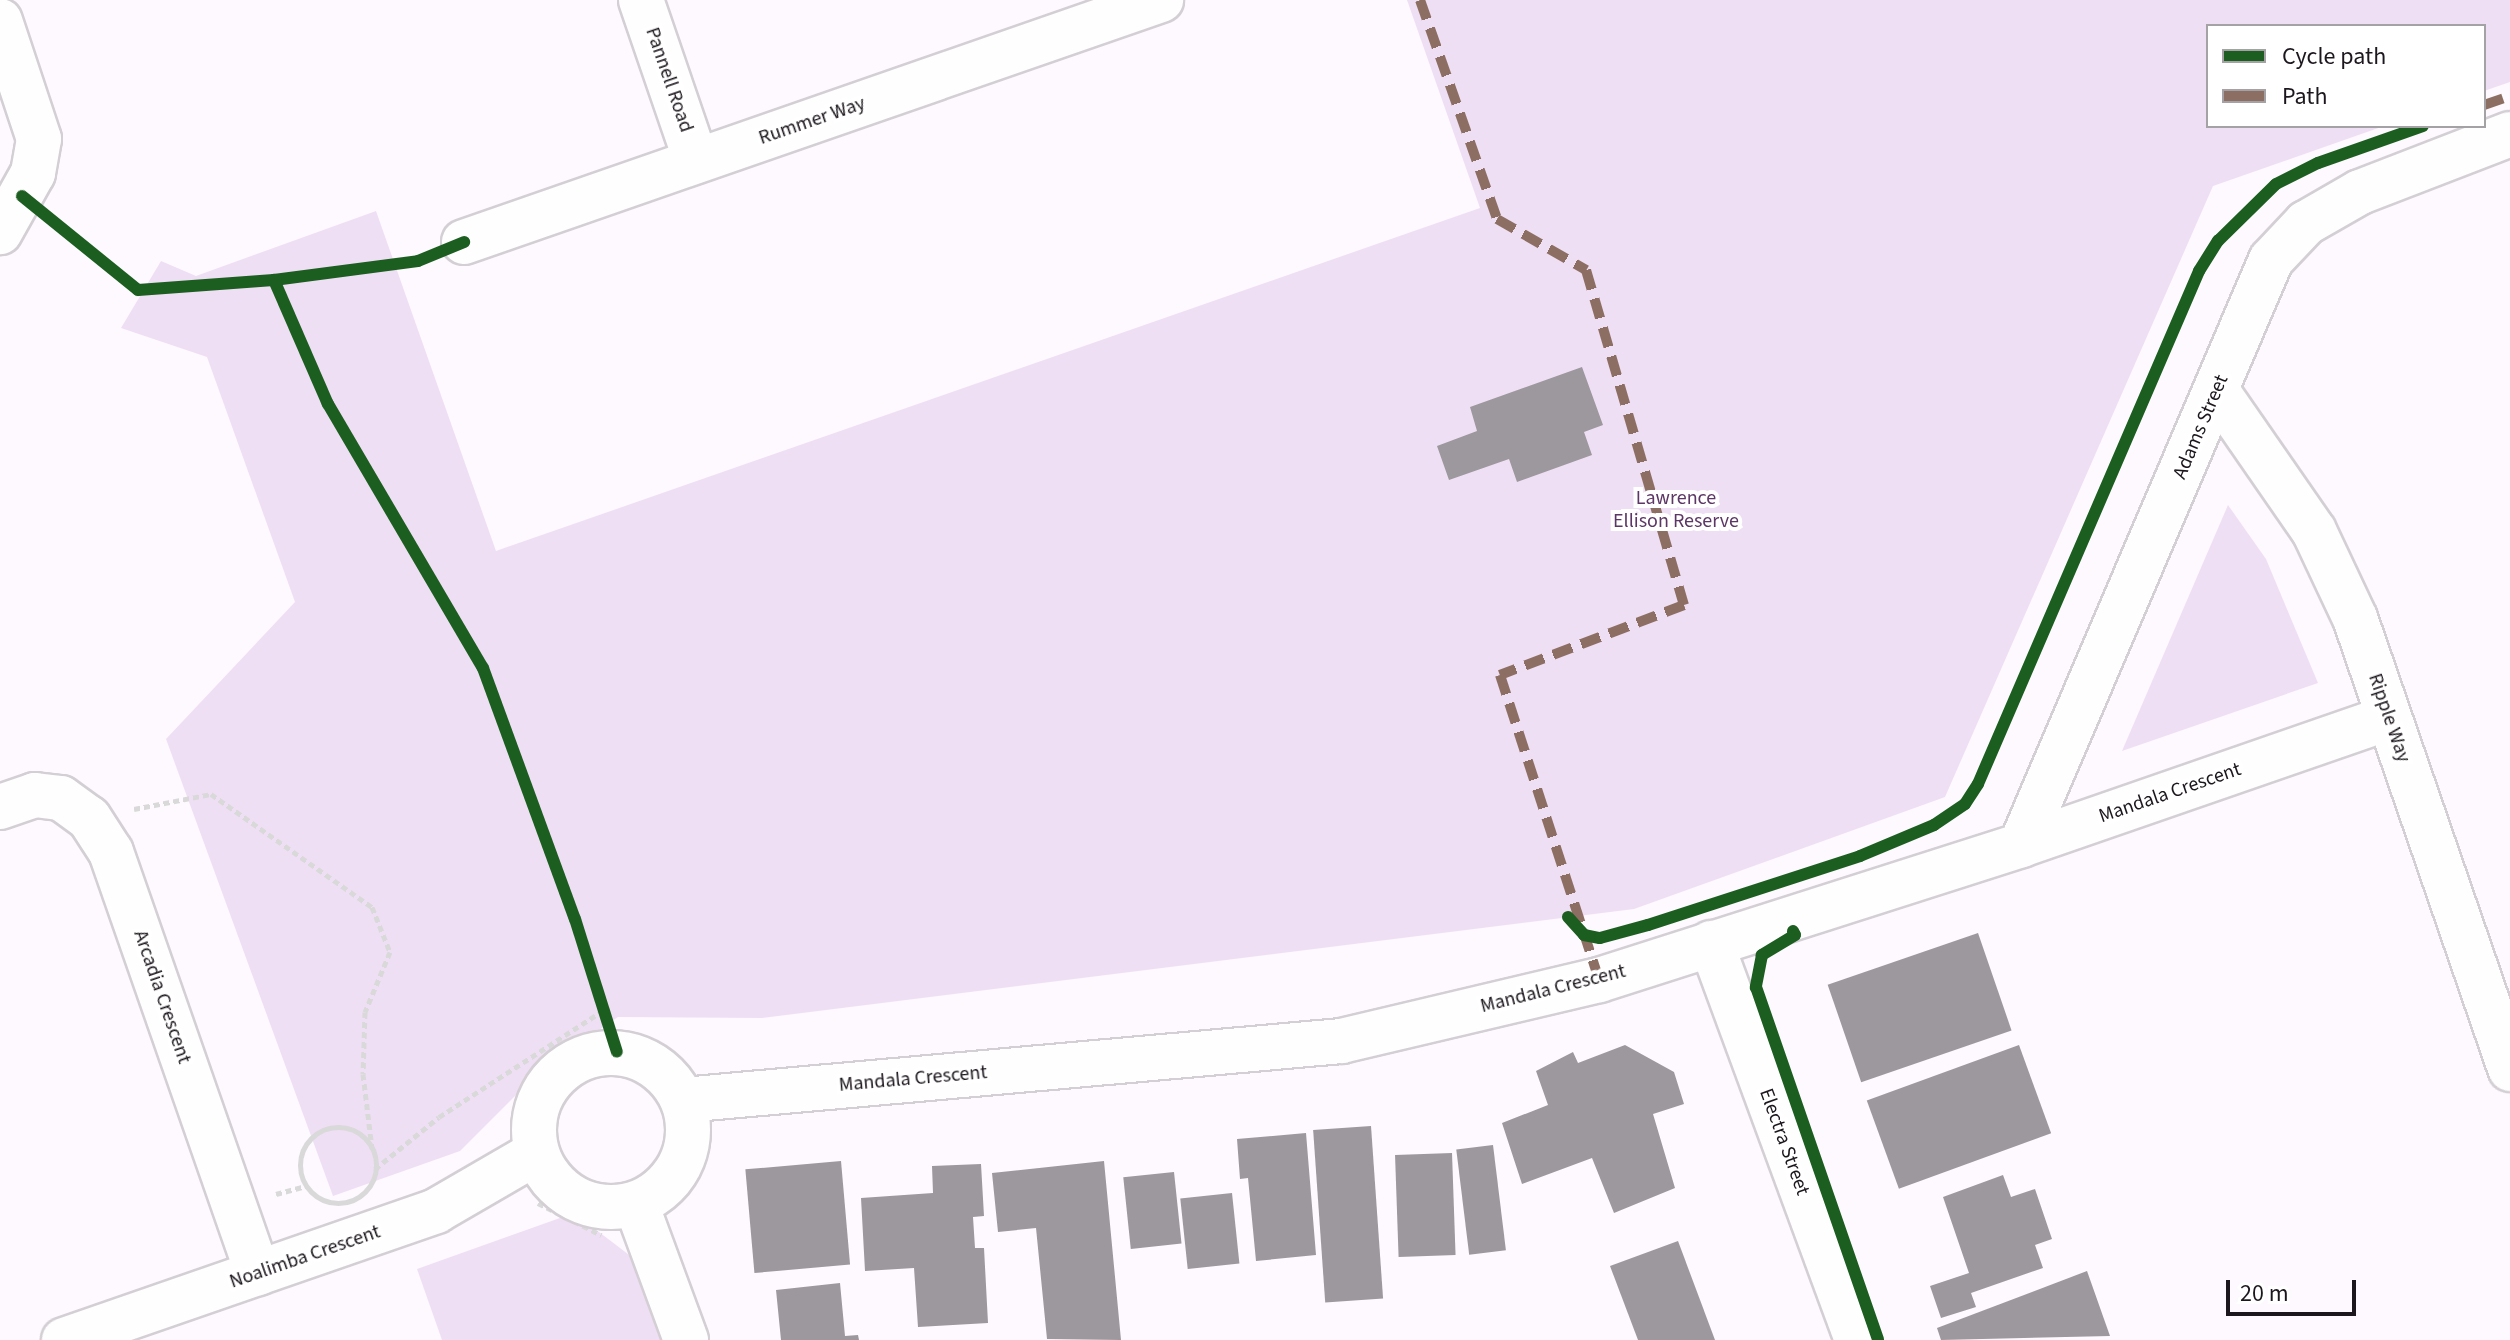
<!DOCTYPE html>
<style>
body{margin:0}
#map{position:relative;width:2510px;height:1340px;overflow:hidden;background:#fdf9fe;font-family:"Source Sans 3",sans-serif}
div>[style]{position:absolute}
.green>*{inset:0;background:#efdff4}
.building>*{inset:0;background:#9c989d;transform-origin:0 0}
.path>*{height:5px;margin-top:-2.5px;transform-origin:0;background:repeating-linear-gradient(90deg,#d9d9d9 0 6px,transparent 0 10px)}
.path>.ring{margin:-2.5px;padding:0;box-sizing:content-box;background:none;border:5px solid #d9d9d9;border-radius:50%}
.roads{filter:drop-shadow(2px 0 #d3cfd4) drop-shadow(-2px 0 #d3cfd4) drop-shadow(0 2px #d3cfd4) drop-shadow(0 -2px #d3cfd4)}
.minor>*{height:44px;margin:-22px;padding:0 22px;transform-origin:22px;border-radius:22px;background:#fffeff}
.minor>.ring{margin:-22px;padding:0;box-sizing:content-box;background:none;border:44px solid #fffeff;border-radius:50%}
.quiet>*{height:10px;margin-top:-5px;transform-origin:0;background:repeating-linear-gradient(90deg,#8d6e63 0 20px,transparent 0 30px)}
.cycleway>*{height:12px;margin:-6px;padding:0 6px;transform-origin:6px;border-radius:6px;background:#1b5e20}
span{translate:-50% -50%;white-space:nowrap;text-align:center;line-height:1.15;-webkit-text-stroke:8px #fff;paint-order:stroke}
.street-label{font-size:20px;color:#1c171d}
.park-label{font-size:20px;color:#5c3665}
.legend{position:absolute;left:2206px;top:24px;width:280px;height:104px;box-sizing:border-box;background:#fff;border:2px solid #a4a2a5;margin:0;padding:10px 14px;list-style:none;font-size:24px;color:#1c171d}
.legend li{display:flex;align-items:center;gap:16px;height:40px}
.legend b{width:40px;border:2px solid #a4a2a5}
.scale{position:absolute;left:2226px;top:1280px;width:130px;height:36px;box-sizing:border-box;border:4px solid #1c171d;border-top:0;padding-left:10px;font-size:24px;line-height:28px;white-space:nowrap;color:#1c171d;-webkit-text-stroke:6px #fff;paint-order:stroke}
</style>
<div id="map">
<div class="green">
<div style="clip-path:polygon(1407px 0,2510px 0,2510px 82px,2484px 91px,2484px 26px,2208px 26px,2208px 126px,2384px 126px,2213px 186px,1945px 797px,1634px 909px,762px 1018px,618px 1017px,543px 1068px,460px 1151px,333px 1196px,166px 739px,295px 602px,207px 357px,121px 328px,161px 261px,196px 276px,376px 211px,496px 551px,1480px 208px)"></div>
<div style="clip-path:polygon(2228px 505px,2266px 559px,2318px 683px,2122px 751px)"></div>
<div style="clip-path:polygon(574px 1213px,641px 1264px,669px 1340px,442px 1340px,417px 1269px)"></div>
</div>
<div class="building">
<div style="clip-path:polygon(1582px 367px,1603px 425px,1584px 432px,1592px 455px,1517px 482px,1509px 459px,1449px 480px,1437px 446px,1477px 431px,1470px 407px)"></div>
<div style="left:1978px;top:933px;width:103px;height:159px;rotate:71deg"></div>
<div style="clip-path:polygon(1625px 1045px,1674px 1072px,1684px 1104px,1653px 1114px,1675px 1188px,1614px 1213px,1592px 1158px,1522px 1184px,1502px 1123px,1548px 1105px,1536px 1071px,1573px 1052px,1578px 1063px)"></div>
<div style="left:2019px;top:1045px;width:94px;height:162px;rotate:70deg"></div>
<div style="left:1371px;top:1126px;width:173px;height:58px;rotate:86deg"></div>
<div style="clip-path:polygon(1306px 1133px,1316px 1255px,1256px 1261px,1248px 1178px,1240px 1179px,1237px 1139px)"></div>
<div style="left:1493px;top:1145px;width:106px;height:37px;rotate:83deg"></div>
<div style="left:1452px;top:1153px;width:102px;height:57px;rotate:88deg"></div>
<div style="left:841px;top:1161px;width:104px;height:96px;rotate:85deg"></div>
<div style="clip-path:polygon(1104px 1161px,1121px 1340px,1047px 1339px,1036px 1228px,998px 1232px,992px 1173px)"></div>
<div style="clip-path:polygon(981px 1164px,984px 1216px,973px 1217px,975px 1248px,984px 1248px,988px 1323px,918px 1327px,914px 1268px,865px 1271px,861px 1198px,933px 1193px,932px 1166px)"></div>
<div style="left:1174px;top:1172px;width:72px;height:51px;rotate:84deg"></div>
<div style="clip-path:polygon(2003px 1175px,2011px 1197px,2035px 1189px,2052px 1239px,2035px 1245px,2043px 1268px,1971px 1293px,1976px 1307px,1941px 1318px,1930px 1286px,1969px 1273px,1943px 1197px)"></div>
<div style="left:1232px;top:1193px;width:71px;height:52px;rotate:84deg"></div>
<div style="clip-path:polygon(1678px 1241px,1715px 1340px,1638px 1340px,1610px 1266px)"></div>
<div style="clip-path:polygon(2087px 1271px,2110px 1336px,1941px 1340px,1937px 1328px)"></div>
<div style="clip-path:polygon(840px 1283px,845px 1336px,858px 1335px,859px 1340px,781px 1340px,776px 1290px)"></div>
</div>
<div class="path">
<div style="left:134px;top:809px;width:78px;rotate:-11deg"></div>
<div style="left:211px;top:794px;width:197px;rotate:35.1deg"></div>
<div style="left:372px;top:907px;width:48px;rotate:68.2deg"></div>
<div style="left:390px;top:952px;width:65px;rotate:112.6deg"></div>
<div style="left:365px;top:1012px;width:62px;rotate:91.8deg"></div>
<div style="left:363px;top:1074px;width:75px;rotate:83.1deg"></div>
<div class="ring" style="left:300px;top:1127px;width:71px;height:71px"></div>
<div style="left:375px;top:1169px;width:82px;rotate:-39.1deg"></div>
<div style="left:439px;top:1117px;width:197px;rotate:-33deg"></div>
<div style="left:276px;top:1194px;width:31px;rotate:-15deg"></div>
<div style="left:538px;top:1203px;width:71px;rotate:26.9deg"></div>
</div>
<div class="roads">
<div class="minor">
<div style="left:641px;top:0;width:170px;rotate:71.1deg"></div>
<div style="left:0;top:21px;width:124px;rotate:71.7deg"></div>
<div style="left:39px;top:139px;width:35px;rotate:100deg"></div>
<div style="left:33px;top:173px;width:68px;rotate:119.2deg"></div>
<div style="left:464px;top:242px;width:738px;rotate:-19.15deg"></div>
<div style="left:2217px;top:391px;width:170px;rotate:55.3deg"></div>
<div style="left:2314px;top:531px;width:96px;rotate:64.8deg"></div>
<div style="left:2355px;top:618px;width:477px;rotate:71deg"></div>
<div style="left:0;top:807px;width:37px;rotate:-19deg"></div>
<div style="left:35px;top:795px;width:26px;rotate:7deg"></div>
<div style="left:61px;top:798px;width:34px;rotate:36deg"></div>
<div style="left:89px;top:818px;width:40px;rotate:57.1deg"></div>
<div style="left:111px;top:852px;width:446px;rotate:70.8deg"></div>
<div style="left:2021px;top:845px;width:636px;rotate:-66.86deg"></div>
<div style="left:2271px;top:260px;width:51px;rotate:-46.6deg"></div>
<div style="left:2306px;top:223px;width:62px;rotate:-29.9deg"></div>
<div style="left:2360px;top:192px;width:161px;rotate:-21.1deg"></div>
<div style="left:1711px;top:943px;width:423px;rotate:69.8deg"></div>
<div class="ring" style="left:534px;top:1053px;width:110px;height:110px"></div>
<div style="left:683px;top:1100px;width:661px;rotate:-5.12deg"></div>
<div style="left:1341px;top:1041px;width:265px;rotate:-13.3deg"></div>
<div style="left:1599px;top:980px;width:443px;rotate:-17.7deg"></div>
<div style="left:2021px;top:845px;width:388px;rotate:-19.1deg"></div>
<div style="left:636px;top:1204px;width:145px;rotate:69.8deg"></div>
<div style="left:64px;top:1340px;width:394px;rotate:-19.1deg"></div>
<div style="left:436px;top:1211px;width:116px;rotate:-30.1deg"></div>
</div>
</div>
<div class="quiet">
<div style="left:1420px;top:0;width:232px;rotate:70.6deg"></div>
<div style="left:1497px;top:219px;width:103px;rotate:29.8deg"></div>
<div style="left:1586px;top:270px;width:349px;rotate:73.7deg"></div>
<div style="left:1684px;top:605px;width:197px;rotate:159.2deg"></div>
<div style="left:1500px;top:675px;width:321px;rotate:72deg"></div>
<div style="left:2484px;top:105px;width:28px;rotate:-19deg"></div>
</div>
<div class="cycleway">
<div style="left:22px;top:196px;width:149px;rotate:39deg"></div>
<div style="left:138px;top:290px;width:136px;rotate:-4.2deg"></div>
<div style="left:274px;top:280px;width:145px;rotate:-7.5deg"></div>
<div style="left:418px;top:261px;width:50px;rotate:-22.4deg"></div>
<div style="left:274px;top:280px;width:135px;rotate:66.5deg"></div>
<div style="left:328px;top:404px;width:306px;rotate:59.6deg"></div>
<div style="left:483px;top:668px;width:267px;rotate:69.9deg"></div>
<div style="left:575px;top:919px;width:139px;rotate:72.5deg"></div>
<div style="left:1568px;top:917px;width:24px;rotate:48deg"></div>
<div style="left:1584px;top:935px;width:16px;rotate:11deg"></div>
<div style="left:1600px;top:938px;width:50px;rotate:-15.2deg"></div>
<div style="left:1648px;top:925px;width:223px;rotate:-18deg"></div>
<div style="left:1860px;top:856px;width:80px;rotate:-22.7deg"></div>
<div style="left:1934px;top:825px;width:37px;rotate:-34deg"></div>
<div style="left:1965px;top:804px;width:24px;rotate:-57deg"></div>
<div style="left:1978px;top:784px;width:559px;rotate:-66.69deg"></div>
<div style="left:2199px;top:271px;width:36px;rotate:-58deg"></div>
<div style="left:2218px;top:241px;width:81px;rotate:-44.5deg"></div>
<div style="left:2276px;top:184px;width:47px;rotate:-26.6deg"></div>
<div style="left:2318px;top:163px;width:111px;rotate:-19.4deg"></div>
<div style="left:1793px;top:931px;width:4px;rotate:63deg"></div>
<div style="left:1795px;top:935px;width:39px;rotate:149deg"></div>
<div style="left:1762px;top:955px;width:33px;rotate:101deg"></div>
<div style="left:1756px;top:987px;width:373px;rotate:70.9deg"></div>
</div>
<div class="street-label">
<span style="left:669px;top:80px;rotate:71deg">Pannell Road</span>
<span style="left:812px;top:121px;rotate:-19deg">Rummer Way</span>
<span style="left:2201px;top:427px;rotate:-67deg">Adams Street</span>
<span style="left:2389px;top:718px;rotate:71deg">Ripple Way</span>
<span style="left:2170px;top:793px;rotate:-19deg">Mandala Crescent</span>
<span style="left:1553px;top:989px;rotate:-14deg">Mandala Crescent</span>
<span style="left:162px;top:997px;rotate:71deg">Arcadia Crescent</span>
<span style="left:913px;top:1079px;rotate:-5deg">Mandala Crescent</span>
<span style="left:1784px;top:1142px;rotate:70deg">Electra Street</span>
<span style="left:305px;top:1257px;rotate:-19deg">Noalimba Crescent</span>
</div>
<div class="park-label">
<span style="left:1676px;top:510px">Lawrence<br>Ellison Reserve</span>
</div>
<ul class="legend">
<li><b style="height:10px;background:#1b5e20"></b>Cycle path</li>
<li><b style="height:10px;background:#8d6e63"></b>Path</li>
</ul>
<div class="scale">20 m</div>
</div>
